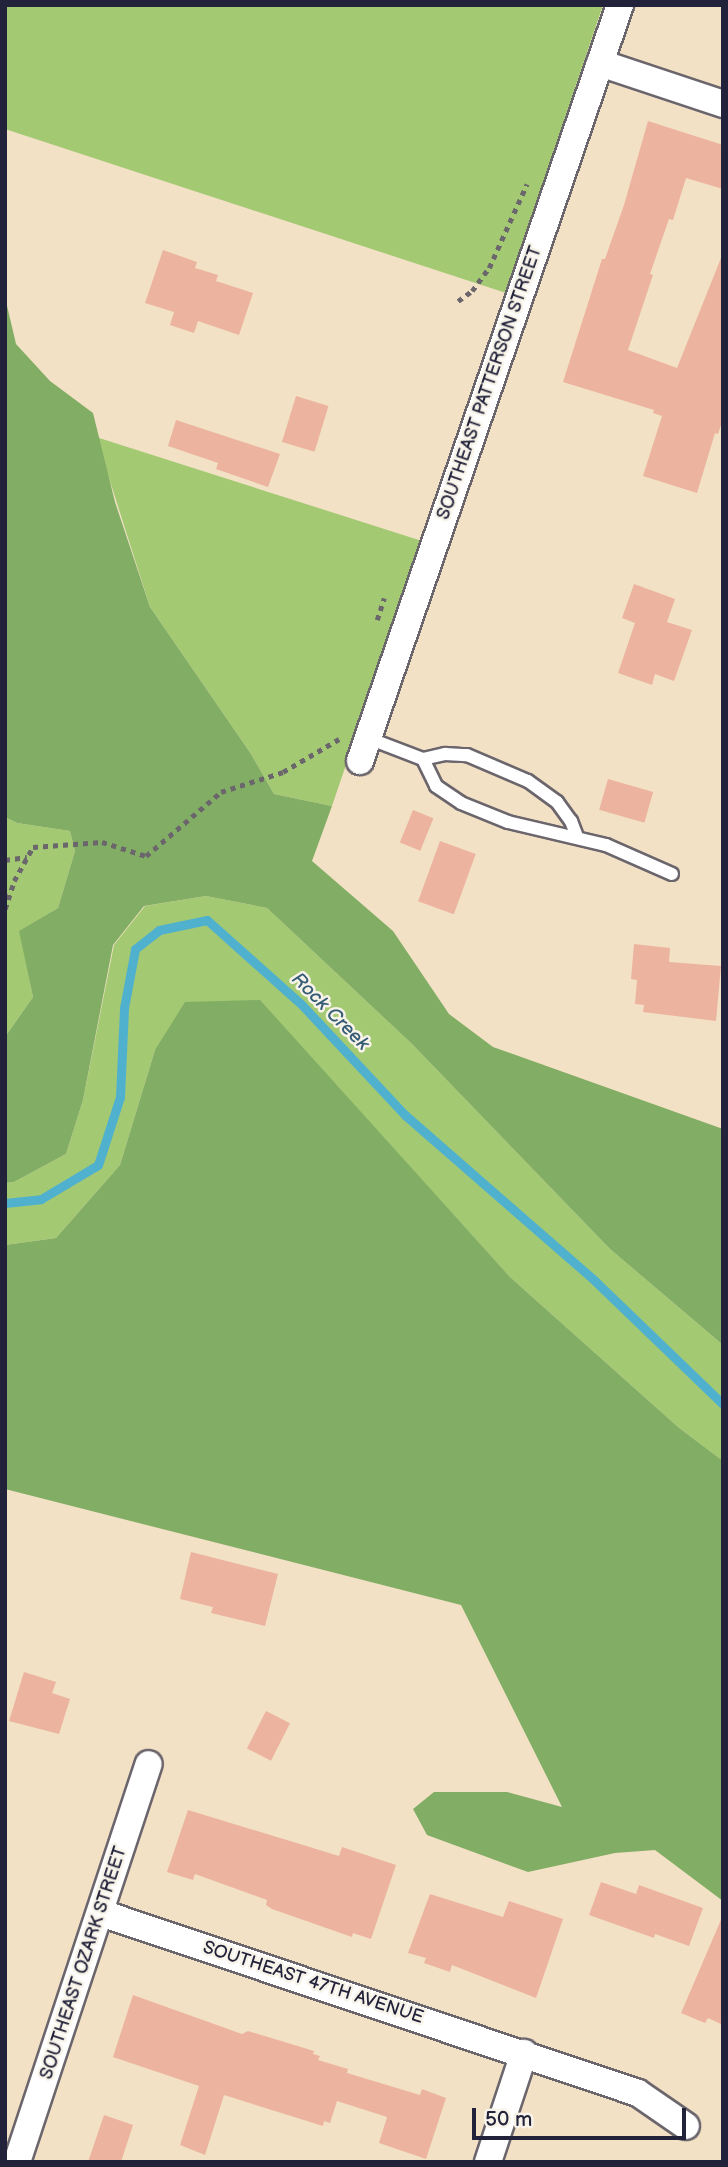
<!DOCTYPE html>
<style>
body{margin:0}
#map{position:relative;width:728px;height:2167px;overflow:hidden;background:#f3e1c6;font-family:"Balsamiq Sans",sans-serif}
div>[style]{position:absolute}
.green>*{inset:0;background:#a3c973}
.forest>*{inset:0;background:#82ad65}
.stream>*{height:9px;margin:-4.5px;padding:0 4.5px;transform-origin:4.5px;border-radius:4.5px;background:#50b1cf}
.building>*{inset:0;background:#ecb39f;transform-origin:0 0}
.path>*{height:4.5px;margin-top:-2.25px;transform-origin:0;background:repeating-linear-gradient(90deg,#6b656c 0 5px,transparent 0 10px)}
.roads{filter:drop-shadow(2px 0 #6b656c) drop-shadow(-2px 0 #6b656c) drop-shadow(0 2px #6b656c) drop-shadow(0 -2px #6b656c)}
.lane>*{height:12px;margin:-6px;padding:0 6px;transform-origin:6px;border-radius:6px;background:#fff}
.street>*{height:26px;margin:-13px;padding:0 13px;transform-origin:13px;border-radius:13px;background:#fff}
span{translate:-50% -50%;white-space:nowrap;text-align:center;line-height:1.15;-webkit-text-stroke:5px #f7f3e8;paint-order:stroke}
.street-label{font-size:18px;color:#22223b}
.water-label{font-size:19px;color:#345b76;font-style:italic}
.frame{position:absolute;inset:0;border:7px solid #22223b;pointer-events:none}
.scale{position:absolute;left:472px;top:2108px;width:214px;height:32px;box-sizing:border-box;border:4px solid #22223b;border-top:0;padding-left:9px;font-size:21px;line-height:24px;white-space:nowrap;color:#22223b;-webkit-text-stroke:5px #f7f3e8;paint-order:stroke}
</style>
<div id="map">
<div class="green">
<div style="clip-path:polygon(5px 5px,603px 5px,506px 293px,5px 129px)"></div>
<div style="clip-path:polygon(96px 437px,422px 541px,332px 806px,274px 794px,251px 754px,150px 607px)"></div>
<div style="clip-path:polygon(5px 817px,17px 823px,70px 831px,75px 851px,58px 908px,20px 931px,33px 997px,5px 1037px)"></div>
<div style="clip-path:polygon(206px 896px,267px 908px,412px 1044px,610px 1249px,723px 1345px,723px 1461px,678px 1427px,510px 1277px,259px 1001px,155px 1050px,120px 1165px,56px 1238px,5px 1245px,5px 1183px,14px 1182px,66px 1154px,83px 1100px,114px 945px,145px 906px)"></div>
</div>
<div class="forest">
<div style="clip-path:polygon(5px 297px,16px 344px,50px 381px,93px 413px,115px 502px,150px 607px,251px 754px,274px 794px,332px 806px,312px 861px,393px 931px,449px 1014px,493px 1047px,723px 1129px,723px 1345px,610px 1249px,412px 1044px,267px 908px,206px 896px,144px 906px,113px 945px,83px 1100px,66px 1154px,14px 1182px,5px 1183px,5px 1037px,33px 997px,19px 931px,58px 908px,75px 851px,70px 831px,17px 823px,5px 817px)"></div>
<div style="clip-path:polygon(260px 1000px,510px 1277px,678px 1427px,723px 1461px,723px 1901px,655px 1850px,615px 1853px,528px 1872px,427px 1835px,413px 1809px,434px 1792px,507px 1792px,562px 1807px,461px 1605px,5px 1489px,5px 1245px,56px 1238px,120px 1165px,155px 1050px,185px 1002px)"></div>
</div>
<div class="stream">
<div style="left:5px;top:1203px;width:36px;rotate:-6deg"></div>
<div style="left:41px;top:1199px;width:66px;rotate:-30.8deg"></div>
<div style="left:98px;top:1165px;width:71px;rotate:-72.1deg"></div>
<div style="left:120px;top:1097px;width:89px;rotate:-87.4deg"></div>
<div style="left:124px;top:1008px;width:60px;rotate:-79.4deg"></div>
<div style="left:135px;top:949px;width:31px;rotate:-38deg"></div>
<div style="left:159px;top:930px;width:49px;rotate:-11.8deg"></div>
<div style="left:207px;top:920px;width:127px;rotate:41.8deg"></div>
<div style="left:302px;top:1005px;width:151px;rotate:46.9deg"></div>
<div style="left:405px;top:1115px;width:252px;rotate:41.1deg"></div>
<div style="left:595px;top:1281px;width:178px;rotate:43.9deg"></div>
</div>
<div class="building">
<div style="clip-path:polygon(648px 121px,723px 145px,723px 189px,686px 178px,673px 220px,669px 219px,650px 274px,653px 275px,628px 350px,677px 368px,723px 253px,723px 419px,718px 434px,715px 433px,697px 493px,643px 476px,662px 416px,653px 413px,654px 410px,563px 382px,602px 259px,605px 259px,624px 205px)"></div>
<div style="clip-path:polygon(163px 250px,197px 262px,195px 268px,218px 275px,216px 281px,253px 293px,239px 335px,198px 321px,194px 333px,170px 325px,174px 312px,145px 303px)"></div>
<div style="left:296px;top:396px;width:34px;height:48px;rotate:17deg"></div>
<div style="clip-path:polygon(176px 420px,280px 454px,268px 487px,216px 469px,218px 463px,168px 446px)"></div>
<div style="clip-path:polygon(634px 584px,675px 599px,667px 622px,692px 630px,674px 681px,655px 674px,652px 685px,618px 673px,635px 623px,622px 618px)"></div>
<div style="left:608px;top:779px;width:47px;height:32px;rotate:16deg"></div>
<div style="left:413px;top:810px;width:22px;height:35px;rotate:22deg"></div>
<div style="left:440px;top:841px;width:38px;height:64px;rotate:20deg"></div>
<div style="clip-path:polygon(634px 944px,670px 948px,669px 962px,721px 966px,716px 1021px,643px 1012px,644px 1005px,635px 1004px,637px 980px,631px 979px)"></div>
<div style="clip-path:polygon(191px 1552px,278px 1574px,265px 1626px,211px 1613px,213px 1607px,180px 1599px)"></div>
<div style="clip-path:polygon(24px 1672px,56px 1682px,52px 1693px,70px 1699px,59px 1734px,9px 1721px)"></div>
<div style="left:266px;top:1711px;width:27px;height:42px;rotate:27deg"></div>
<div style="clip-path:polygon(188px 1810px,339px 1856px,342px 1847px,396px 1865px,371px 1939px,353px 1933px,352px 1937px,272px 1909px,266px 1905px,267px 1900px,195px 1874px,193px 1880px,167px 1872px)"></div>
<div style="clip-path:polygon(601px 1882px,636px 1894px,639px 1885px,703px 1908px,689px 1946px,655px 1934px,654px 1938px,589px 1915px)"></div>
<div style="clip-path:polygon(430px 1894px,503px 1917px,509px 1901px,563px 1919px,536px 1998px,452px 1965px,450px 1972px,424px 1963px,426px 1958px,408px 1953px)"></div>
<div style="clip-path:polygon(723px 1915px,723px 2025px,708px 2018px,705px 2023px,681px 2013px)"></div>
<div style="clip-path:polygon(133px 1995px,242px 2034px,248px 2031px,314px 2051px,313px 2054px,320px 2056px,318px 2060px,348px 2069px,347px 2073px,420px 2095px,422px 2089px,446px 2098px,426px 2159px,379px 2143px,387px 2117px,337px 2101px,330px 2123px,324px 2121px,323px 2126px,224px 2095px,205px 2155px,180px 2145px,199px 2086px,113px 2057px)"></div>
<div style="clip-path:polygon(104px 2115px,133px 2125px,121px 2162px,88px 2162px)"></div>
</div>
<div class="path">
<div style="left:458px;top:301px;width:17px;rotate:-36deg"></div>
<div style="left:472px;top:291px;width:29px;rotate:-54deg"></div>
<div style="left:489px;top:268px;width:92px;rotate:-65.7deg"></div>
<div style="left:377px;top:620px;width:23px;rotate:-72deg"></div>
<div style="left:5px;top:860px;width:22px;rotate:-8deg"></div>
<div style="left:5px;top:909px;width:29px;rotate:-72deg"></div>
<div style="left:14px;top:881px;width:39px;rotate:-61deg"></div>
<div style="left:33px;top:847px;width:69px;rotate:-4.1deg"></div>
<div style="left:102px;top:842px;width:46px;rotate:17.7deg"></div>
<div style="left:146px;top:856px;width:99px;rotate:-40.5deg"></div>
<div style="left:221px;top:792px;width:65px;rotate:-17.9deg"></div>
<div style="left:283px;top:772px;width:65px;rotate:-30.5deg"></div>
</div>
<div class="roads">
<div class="lane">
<div style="left:368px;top:738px;width:59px;rotate:20.9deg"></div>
<div style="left:423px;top:759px;width:30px;rotate:64deg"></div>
<div style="left:436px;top:786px;width:30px;rotate:34deg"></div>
<div style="left:461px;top:803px;width:51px;rotate:22deg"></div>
<div style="left:508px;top:822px;width:101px;rotate:13.2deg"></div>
<div style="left:606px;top:845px;width:72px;rotate:23.7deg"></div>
<div style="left:423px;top:759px;width:23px;rotate:-13deg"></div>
<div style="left:445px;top:754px;width:22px;rotate:3deg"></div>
<div style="left:467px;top:755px;width:66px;rotate:23.1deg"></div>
<div style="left:528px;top:781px;width:36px;rotate:36deg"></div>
<div style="left:557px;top:802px;width:24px;rotate:54deg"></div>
<div style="left:571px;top:821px;width:17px;rotate:69deg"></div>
</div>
<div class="street">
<div style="left:600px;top:63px;width:130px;rotate:18.4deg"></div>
<div style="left:360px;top:761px;width:799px;rotate:-71.02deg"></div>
<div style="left:101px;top:1913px;width:566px;rotate:18.53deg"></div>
<div style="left:638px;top:2093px;width:58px;rotate:34.5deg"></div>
<div style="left:17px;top:2162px;width:419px;rotate:-71.7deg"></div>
<div style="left:488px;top:2162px;width:115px;rotate:-71.7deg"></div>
</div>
</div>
<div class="street-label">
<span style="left:490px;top:383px;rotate:-71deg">SOUTHEAST PATTERSON STREET</span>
<span style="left:84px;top:1963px;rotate:-72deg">SOUTHEAST OZARK STREET</span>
<span style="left:313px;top:1983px;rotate:18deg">SOUTHEAST 47TH AVENUE</span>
</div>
<div class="water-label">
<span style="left:330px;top:1012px;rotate:45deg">Rock Creek</span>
</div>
<div class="frame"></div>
<div class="scale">50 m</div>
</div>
